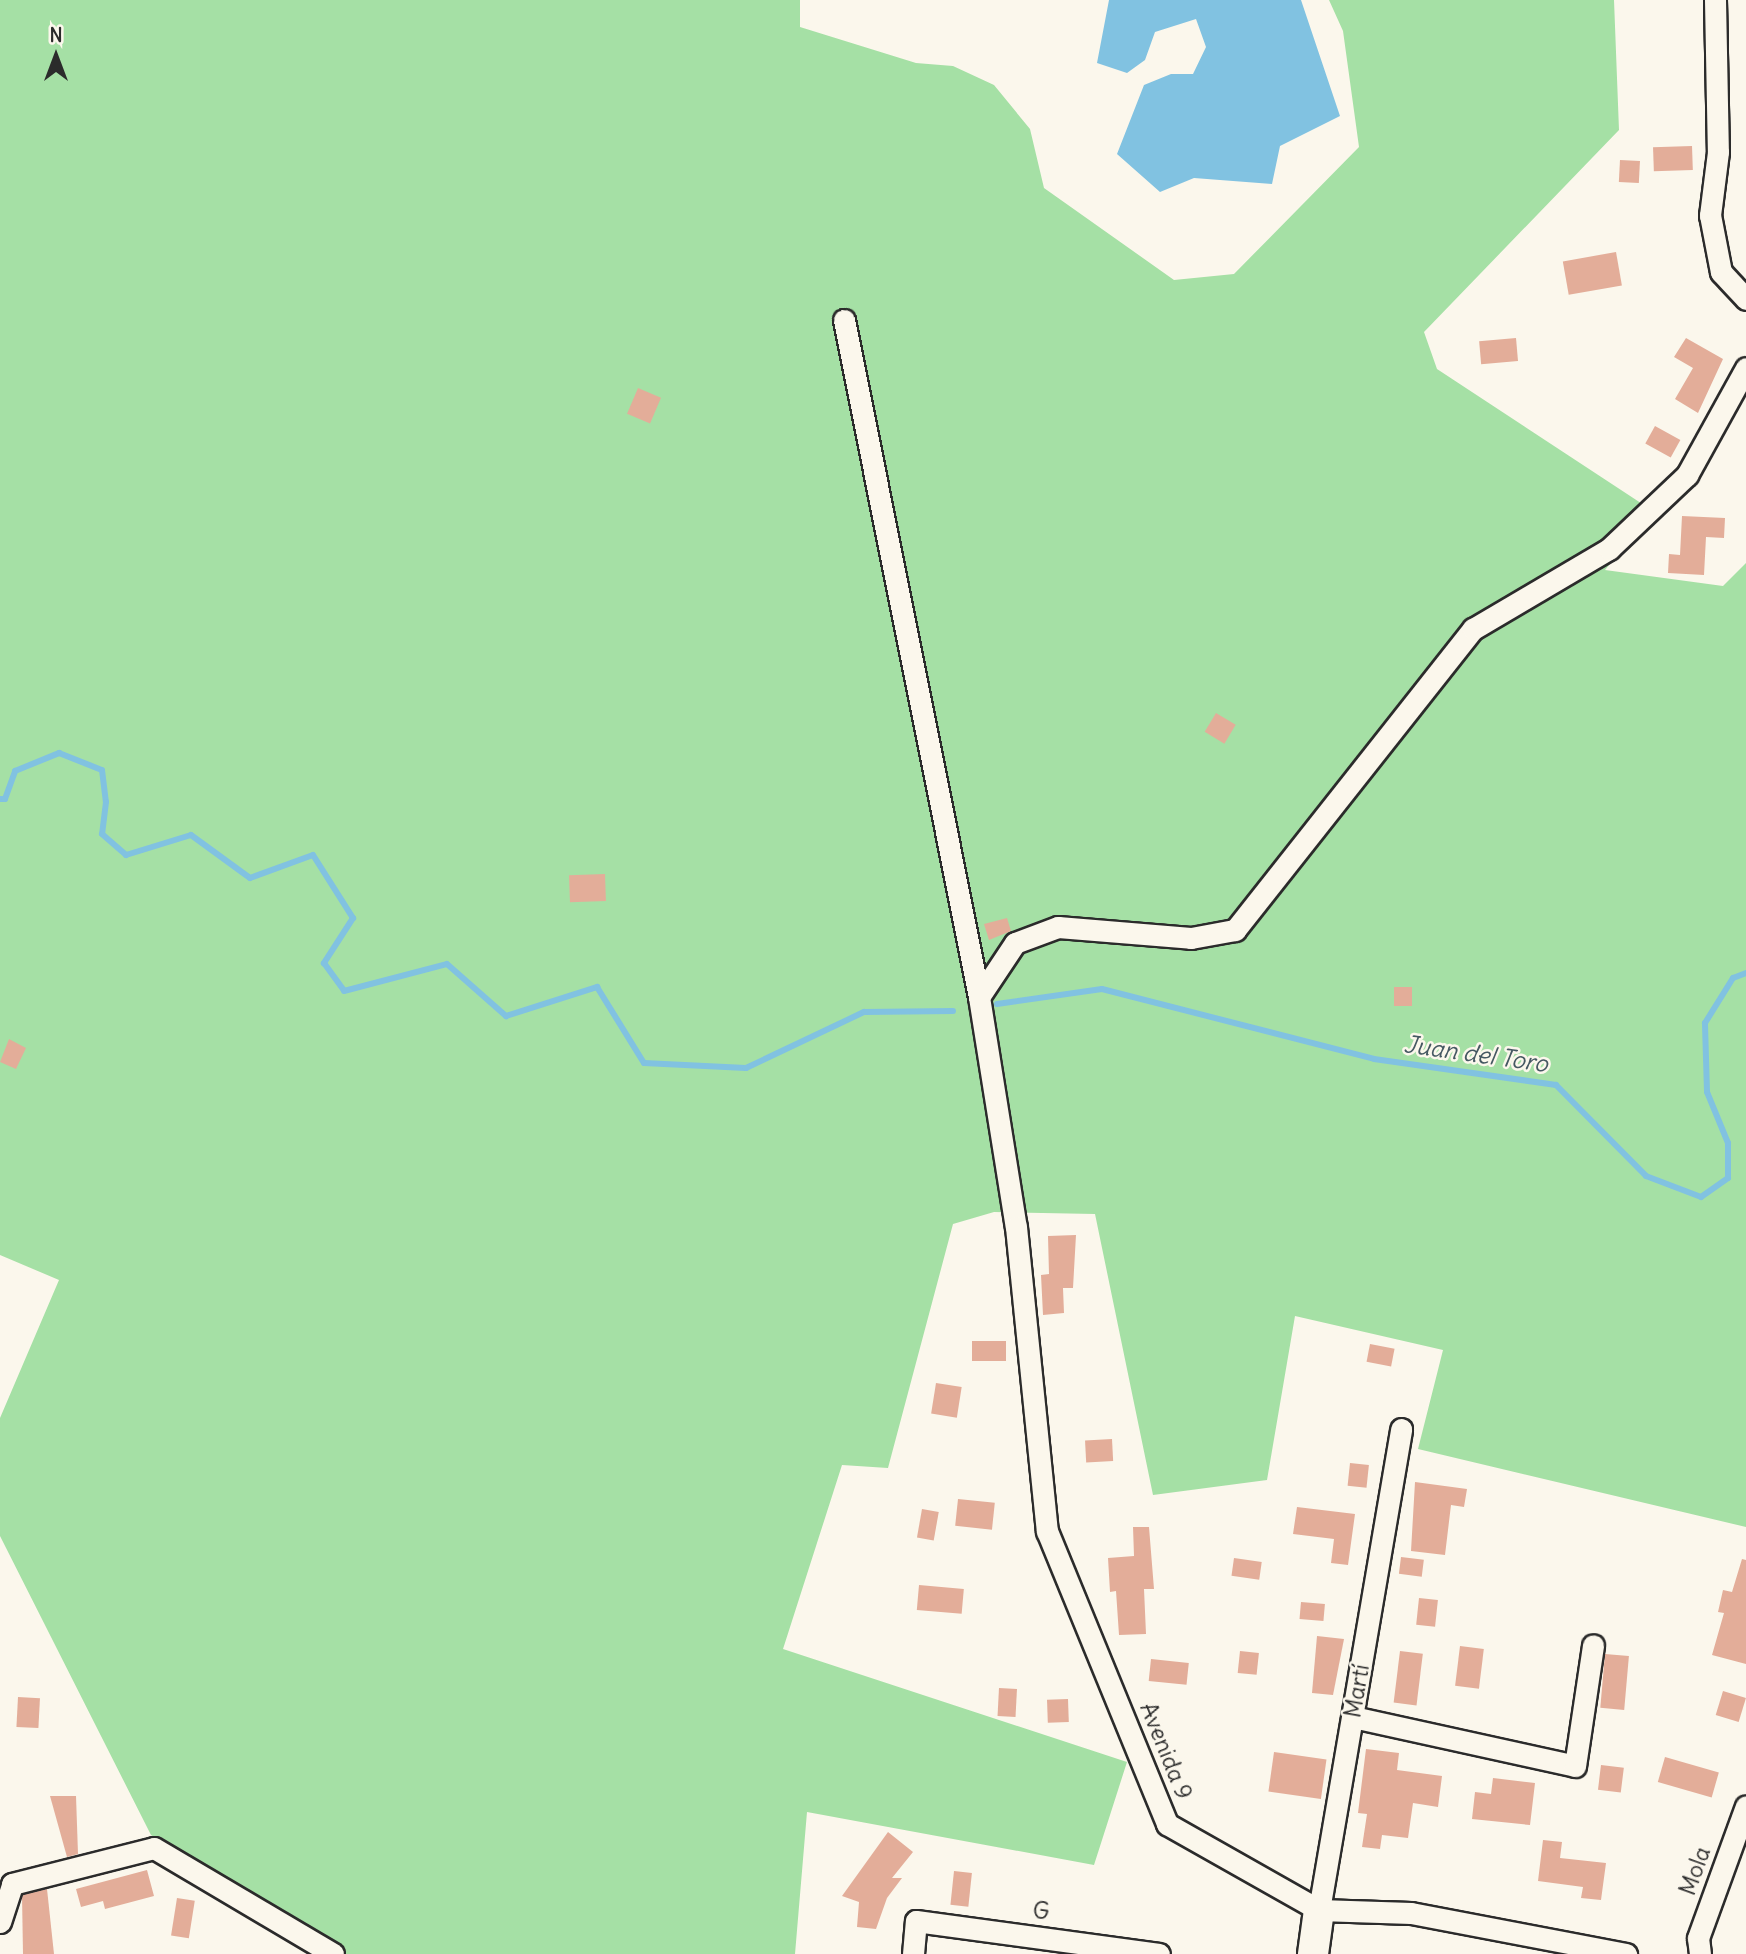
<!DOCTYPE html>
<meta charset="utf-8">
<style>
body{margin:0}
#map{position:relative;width:1746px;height:1954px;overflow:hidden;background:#fbf7ec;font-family:Delius,sans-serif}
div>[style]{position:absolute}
.green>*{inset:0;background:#a5e0a5}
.water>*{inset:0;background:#81c2e1}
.stream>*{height:6px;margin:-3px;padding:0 3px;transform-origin:3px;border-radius:3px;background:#81c2e1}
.building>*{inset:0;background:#e3ad99;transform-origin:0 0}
.roads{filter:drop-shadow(2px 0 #2b2b2b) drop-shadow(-2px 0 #2b2b2b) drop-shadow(0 2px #2b2b2b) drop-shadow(0 -2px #2b2b2b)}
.street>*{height:21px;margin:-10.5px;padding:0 10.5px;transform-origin:10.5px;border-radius:10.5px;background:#fbf7ec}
.secondary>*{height:30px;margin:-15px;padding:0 15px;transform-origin:15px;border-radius:15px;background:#fbf7ec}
span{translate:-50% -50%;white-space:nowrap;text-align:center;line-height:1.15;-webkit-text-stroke:5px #fbf7ec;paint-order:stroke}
.street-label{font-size:23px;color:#2b2b2b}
.water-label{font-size:24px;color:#455862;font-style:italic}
.north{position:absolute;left:21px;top:21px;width:70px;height:70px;-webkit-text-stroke:5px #fbf7ec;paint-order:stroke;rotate:0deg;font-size:19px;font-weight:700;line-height:28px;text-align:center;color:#2b2b2b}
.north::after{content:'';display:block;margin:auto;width:24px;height:32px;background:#2b2b2b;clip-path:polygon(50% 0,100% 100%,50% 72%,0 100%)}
</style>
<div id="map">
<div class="green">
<div style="clip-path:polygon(0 0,800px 0,800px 27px,916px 63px,953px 66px,994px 85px,1030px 129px,1044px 188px,1174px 280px,1234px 274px,1359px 147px,1343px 31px,1329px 0,1614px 0,1619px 130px,1424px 332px,1437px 369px,1653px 511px,1605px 570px,1723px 586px,1746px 563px,1746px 1527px,1418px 1449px,1443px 1350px,1295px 1316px,1267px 1480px,1153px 1495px,1095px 1214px,994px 1212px,953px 1224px,888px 1468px,842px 1465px,783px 1649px,1127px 1762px,1094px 1865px,807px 1812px,795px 1954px,334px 1954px,336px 1948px,151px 1835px,0 1536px,0 1418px,59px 1280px,0 1255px)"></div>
</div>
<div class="water">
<div style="clip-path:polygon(1109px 0,1301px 0,1340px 116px,1280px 146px,1272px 184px,1194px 178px,1160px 192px,1117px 154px,1144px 85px,1171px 74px,1193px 74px,1206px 47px,1196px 19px,1155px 32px,1145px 60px,1127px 73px,1097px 63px)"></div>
</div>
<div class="stream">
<div style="left:0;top:799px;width:5px"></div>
<div style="left:5px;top:799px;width:30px;rotate:-70deg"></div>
<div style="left:15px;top:771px;width:48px;rotate:-22.2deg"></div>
<div style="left:59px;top:753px;width:46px;rotate:21.6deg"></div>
<div style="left:102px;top:770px;width:32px;rotate:83deg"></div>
<div style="left:106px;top:802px;width:32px;rotate:97deg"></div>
<div style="left:102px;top:834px;width:32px;rotate:41deg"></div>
<div style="left:126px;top:855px;width:68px;rotate:-17.1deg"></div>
<div style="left:191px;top:835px;width:73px;rotate:36.1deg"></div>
<div style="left:250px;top:878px;width:67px;rotate:-20.1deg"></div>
<div style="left:313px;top:855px;width:75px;rotate:57.6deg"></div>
<div style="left:353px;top:918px;width:54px;rotate:122.8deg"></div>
<div style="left:324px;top:963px;width:34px;rotate:54deg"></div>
<div style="left:344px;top:991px;width:106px;rotate:-14.7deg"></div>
<div style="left:447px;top:964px;width:79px;rotate:41.4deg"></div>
<div style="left:506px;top:1016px;width:96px;rotate:-17.7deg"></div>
<div style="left:597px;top:987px;width:89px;rotate:58.3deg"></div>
<div style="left:644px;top:1063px;width:102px;rotate:2.8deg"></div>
<div style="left:746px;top:1068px;width:131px;rotate:-25.4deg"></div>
<div style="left:864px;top:1012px;width:89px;rotate:-0.6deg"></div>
<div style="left:997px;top:1004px;width:106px;rotate:-8.1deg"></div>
<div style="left:1102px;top:989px;width:281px;rotate:14.4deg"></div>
<div style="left:1374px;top:1059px;width:184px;rotate:8.1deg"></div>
<div style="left:1556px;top:1085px;width:128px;rotate:45.3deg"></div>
<div style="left:1646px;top:1176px;width:59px;rotate:20.9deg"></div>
<div style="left:1701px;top:1197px;width:33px;rotate:-35deg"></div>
<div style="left:1728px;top:1178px;width:35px;rotate:-90deg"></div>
<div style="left:1728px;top:1143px;width:55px;rotate:-112.4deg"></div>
<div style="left:1707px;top:1092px;width:69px;rotate:-91.7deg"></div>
<div style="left:1705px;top:1023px;width:53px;rotate:-58.1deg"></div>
<div style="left:1733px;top:978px;width:14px;rotate:-21deg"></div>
</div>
<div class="building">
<div style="left:1692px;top:146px;width:24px;height:39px;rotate:88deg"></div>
<div style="left:1620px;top:160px;width:20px;height:22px;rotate:3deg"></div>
<div style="left:1616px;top:252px;width:34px;height:54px;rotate:80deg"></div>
<div style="left:1516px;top:338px;width:23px;height:37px;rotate:85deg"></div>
<div style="clip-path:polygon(1686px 338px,1723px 359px,1698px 413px,1675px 399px,1693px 368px,1674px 357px)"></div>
<div style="left:638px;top:388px;width:25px;height:28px;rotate:23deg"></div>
<div style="left:1655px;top:426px;width:29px;height:20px;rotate:29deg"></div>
<div style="clip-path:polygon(1682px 516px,1725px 518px,1724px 538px,1706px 537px,1704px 575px,1668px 573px,1669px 554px,1680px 555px)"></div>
<div style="left:1216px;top:713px;width:23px;height:22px;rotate:31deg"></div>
<div style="left:605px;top:874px;width:27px;height:36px;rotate:88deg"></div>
<div style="clip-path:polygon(1007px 918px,1011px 931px,989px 940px,984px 924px)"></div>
<div style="left:1394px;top:987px;width:18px;height:19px"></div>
<div style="clip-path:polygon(9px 1039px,26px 1048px,16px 1069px,0 1062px)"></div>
<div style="clip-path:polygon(1076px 1235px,1073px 1288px,1063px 1288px,1064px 1313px,1043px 1315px,1041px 1275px,1049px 1274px,1048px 1236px)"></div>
<div style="left:972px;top:1341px;width:34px;height:20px"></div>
<div style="left:1370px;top:1344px;width:25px;height:18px;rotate:11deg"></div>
<div style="left:936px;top:1383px;width:26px;height:31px;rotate:9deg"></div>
<div style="left:1112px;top:1439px;width:22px;height:27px;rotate:87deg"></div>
<div style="left:1350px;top:1463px;width:19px;height:23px;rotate:6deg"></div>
<div style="clip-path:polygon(1415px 1482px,1467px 1489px,1464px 1507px,1451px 1505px,1445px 1555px,1411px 1551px)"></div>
<div style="left:958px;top:1499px;width:37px;height:27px;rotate:6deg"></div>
<div style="clip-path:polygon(1297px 1507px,1355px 1514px,1348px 1565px,1331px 1563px,1334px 1539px,1293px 1534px)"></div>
<div style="left:922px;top:1509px;width:17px;height:29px;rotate:10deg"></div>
<div style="clip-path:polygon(1133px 1527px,1149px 1527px,1154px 1589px,1144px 1589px,1146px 1634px,1119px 1635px,1116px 1591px,1110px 1592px,1108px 1558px,1134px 1556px)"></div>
<div style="left:1401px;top:1557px;width:23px;height:17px;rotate:7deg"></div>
<div style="left:1234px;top:1558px;width:28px;height:18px;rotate:8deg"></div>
<div style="clip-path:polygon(1742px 1559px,1746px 1560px,1746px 1664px,1712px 1655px,1724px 1613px,1718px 1612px,1723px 1590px,1732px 1592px)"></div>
<div style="left:919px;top:1585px;width:45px;height:25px;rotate:5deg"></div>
<div style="left:1419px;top:1598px;width:19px;height:27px;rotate:6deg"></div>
<div style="left:1301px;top:1602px;width:24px;height:17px;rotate:5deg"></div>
<div style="clip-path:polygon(1317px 1636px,1344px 1639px,1333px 1695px,1312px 1693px)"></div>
<div style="left:1460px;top:1646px;width:24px;height:40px;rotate:7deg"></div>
<div style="left:1240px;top:1651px;width:19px;height:22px;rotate:6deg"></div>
<div style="left:1400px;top:1651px;width:23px;height:52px;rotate:7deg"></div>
<div style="left:1605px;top:1654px;width:24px;height:54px;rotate:5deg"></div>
<div style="left:1151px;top:1659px;width:38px;height:22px;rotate:6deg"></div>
<div style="left:999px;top:1688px;width:18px;height:28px;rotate:3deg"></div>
<div style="left:1723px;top:1691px;width:24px;height:25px;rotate:17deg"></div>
<div style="left:18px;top:1697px;width:22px;height:30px;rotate:3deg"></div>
<div style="left:1068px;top:1699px;width:23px;height:21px;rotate:88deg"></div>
<div style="clip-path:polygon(1366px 1749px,1399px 1753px,1397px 1770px,1442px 1776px,1438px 1807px,1413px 1803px,1408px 1838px,1382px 1835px,1380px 1849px,1362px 1847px,1367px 1814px,1358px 1813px)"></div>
<div style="left:1274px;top:1752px;width:53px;height:40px;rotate:8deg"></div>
<div style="left:1665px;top:1757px;width:56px;height:26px;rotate:16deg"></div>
<div style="left:1601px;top:1765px;width:23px;height:25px;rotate:7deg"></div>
<div style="clip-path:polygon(1493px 1778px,1535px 1783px,1530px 1825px,1472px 1819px,1475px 1792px,1491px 1794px)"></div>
<div style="clip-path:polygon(50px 1796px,76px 1796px,78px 1854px,67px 1857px)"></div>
<div style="clip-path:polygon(888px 1832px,913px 1852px,892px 1878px,902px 1878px,887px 1898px,876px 1929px,857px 1927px,859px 1902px,842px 1896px)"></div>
<div style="clip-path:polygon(1543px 1840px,1562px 1842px,1560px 1858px,1606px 1863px,1601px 1900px,1581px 1898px,1583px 1887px,1538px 1881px)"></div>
<div style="clip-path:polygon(147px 1870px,154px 1896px,105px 1909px,103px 1901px,81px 1907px,76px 1889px)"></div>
<div style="left:954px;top:1871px;width:18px;height:34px;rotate:6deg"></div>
<div style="clip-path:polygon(47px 1889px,54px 1954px,23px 1954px,22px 1895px)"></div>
<div style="left:177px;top:1898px;width:18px;height:38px;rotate:9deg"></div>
</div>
<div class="roads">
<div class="street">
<div style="left:1715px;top:0;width:152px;rotate:88.9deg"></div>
<div style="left:1718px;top:152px;width:64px;rotate:97.2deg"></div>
<div style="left:1710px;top:215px;width:58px;rotate:79.1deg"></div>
<div style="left:1721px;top:272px;width:37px;rotate:47deg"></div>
<div style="left:844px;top:320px;width:690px;rotate:78.72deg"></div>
<div style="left:979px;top:997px;width:233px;rotate:80.9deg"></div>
<div style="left:1016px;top:1227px;width:306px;rotate:84.2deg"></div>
<div style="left:1047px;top:1531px;width:317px;rotate:67.7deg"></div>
<div style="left:1167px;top:1824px;width:175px;rotate:29.5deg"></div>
<div style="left:1319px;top:1910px;width:92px;rotate:1.9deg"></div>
<div style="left:1411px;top:1913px;width:219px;rotate:10.8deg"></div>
<div style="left:979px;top:997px;width:65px;rotate:-56.3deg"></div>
<div style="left:1015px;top:943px;width:46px;rotate:-20.4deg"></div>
<div style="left:1058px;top:927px;width:133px;rotate:4.7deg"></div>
<div style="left:1191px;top:938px;width:45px;rotate:-10.3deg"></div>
<div style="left:1235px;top:930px;width:384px;rotate:-51.7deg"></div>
<div style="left:1473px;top:629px;width:158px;rotate:-30.5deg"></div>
<div style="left:1609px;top:549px;width:108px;rotate:-43.5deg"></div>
<div style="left:1687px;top:475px;width:122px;rotate:-61.1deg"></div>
<div style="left:1353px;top:1717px;width:227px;rotate:12.4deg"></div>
<div style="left:1575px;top:1766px;width:122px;rotate:-81.5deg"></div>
<div style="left:12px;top:1884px;width:146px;rotate:-14.2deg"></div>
<div style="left:154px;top:1848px;width:208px;rotate:30.6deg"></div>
<div style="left:1319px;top:1910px;width:488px;rotate:-80.3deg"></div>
<div style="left:0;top:1922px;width:40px;rotate:-72deg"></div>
<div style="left:913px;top:1954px;width:33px;rotate:-85deg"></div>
<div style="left:916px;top:1921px;width:245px;rotate:7.7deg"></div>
<div style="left:1700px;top:1954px;width:16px;rotate:-97deg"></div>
<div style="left:1698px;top:1938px;width:140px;rotate:-70deg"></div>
</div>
<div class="secondary">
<div style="left:1313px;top:1954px;width:44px;rotate:-82.2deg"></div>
</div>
</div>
<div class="street-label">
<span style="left:1357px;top:1691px;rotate:-80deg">Martí</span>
<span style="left:1166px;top:1751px;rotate:68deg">Avenida 9</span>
<span style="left:1695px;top:1871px;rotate:-70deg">Mola</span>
<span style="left:1041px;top:1911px;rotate:8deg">G</span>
</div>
<div class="water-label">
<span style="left:1476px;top:1054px;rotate:8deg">Juan del Toro</span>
</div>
<div class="north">N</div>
</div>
